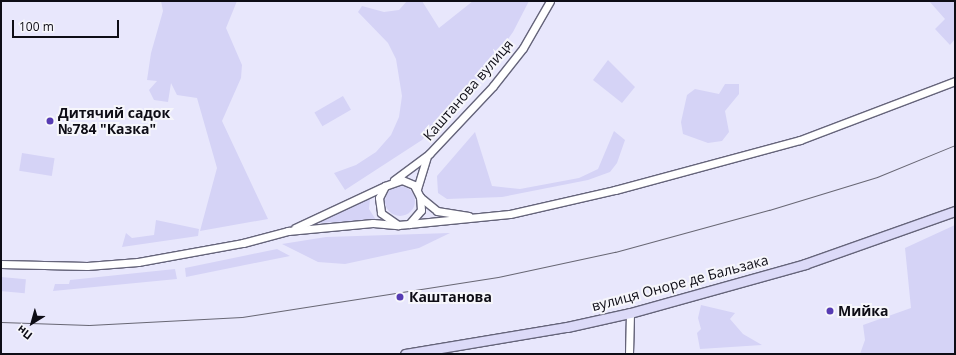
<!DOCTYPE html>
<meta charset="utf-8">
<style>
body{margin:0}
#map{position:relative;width:956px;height:355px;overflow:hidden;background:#e8e7fc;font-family:"Open Sans",sans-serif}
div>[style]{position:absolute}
.green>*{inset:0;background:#d5d3f6;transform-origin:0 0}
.round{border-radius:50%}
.roads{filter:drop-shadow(1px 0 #65647a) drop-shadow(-1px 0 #65647a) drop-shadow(0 1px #65647a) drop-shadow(0 -1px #65647a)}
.minor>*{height:7px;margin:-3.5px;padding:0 3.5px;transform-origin:3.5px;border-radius:3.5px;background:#fff}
.major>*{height:9px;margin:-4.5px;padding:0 4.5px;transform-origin:4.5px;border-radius:4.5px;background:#dcdaf8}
.tram>*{height:1px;margin:-0.5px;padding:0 0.5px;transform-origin:0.5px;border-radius:0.5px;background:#686774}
.dots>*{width:11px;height:11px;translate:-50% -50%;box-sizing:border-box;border:2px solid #f6f6fb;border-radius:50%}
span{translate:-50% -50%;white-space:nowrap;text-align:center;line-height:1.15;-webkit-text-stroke:4px #f6f6fb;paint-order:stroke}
.street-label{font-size:14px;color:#0e0d16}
.poi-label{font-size:14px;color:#0e0d16;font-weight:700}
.left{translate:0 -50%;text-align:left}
.frame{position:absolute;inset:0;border:2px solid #0e0d16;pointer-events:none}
.north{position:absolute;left:12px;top:303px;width:40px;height:40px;-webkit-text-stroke:3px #f6f6fb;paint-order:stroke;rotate:217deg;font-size:11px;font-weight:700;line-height:16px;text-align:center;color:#0e0d16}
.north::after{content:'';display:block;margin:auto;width:14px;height:18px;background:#0e0d16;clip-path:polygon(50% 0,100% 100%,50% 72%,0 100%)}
.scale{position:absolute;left:12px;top:20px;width:107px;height:18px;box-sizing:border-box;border:2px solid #0e0d16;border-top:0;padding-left:5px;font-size:12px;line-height:14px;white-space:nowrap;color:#0e0d16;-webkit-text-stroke:3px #f6f6fb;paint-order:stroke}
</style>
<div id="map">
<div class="green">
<div style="clip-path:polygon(161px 1px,237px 1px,226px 28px,242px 65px,241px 78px,222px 121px,268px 219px,200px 231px,217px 168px,197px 98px,177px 95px,171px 83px,168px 102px,154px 100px,149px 90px,157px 81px,147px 80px,151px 53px,163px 11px)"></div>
<div style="clip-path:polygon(407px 1px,422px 1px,439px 28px,473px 1px,529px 1px,513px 32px,485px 71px,422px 140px,345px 190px,334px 173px,356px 165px,376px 152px,391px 135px,399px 117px,402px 96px,396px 59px,388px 43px,358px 12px,362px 6px,384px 12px,399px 10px)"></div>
<div style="clip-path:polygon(929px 1px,955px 1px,955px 39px,950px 45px,935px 29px,945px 19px)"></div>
<div style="clip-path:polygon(608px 60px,635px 87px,622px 103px,593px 80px)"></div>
<div style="clip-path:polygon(725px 84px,739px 84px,739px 94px,725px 111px,729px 132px,722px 141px,708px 143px,683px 134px,681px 122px,687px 95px,695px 89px,719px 94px)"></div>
<div style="left:343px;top:96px;width:16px;height:33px;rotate:60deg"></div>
<div style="clip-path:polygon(614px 131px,625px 140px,617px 163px,610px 172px,588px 180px,502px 197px,447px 199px,438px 193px,437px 176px,475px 132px,492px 186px,520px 189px,579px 178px,598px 169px)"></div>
<div style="left:22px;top:153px;width:33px;height:18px;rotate:9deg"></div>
<div class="round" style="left:385px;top:186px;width:30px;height:30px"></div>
<div style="clip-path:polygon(370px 198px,369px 209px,376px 220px,319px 223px)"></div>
<div style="clip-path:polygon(156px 220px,199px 229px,198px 236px,122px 247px,126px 233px,132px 238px,154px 235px)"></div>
<div style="clip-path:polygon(955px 225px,955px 354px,860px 354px,865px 340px,863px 325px,911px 308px,905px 248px)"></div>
<div style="clip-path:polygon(450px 233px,419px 248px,345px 264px,318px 262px,282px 244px,326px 237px)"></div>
<div style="clip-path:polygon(277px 249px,290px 256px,186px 277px,185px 268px)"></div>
<div style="clip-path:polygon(175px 269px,177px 279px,53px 291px,55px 284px,69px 284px,70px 280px)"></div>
<div style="left:1px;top:277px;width:25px;height:14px;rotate:5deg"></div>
<div style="clip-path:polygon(701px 305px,735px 313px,730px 319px,743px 334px,762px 345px,700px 349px,697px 333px,701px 329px,698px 318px)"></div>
</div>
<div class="roads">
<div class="minor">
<div style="left:394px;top:180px;width:44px;rotate:-36.6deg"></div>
<div style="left:429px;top:154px;width:93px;rotate:-46.7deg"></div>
<div style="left:493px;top:86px;width:48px;rotate:-51.7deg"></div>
<div style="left:523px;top:48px;width:54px;rotate:-60.1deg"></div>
<div style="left:417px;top:189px;width:34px;rotate:-73deg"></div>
<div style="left:420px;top:197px;width:22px;rotate:39deg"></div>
<div style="left:437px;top:211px;width:32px;rotate:9deg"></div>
<div style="left:409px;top:224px;width:101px;rotate:-5.7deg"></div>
<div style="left:510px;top:214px;width:108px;rotate:-12.9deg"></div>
<div style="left:615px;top:190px;width:192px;rotate:-15.1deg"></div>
<div style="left:800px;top:140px;width:166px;rotate:-20.8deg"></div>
<div style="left:295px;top:228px;width:97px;rotate:-25deg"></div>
<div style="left:1px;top:264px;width:86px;rotate:1.3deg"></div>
<div style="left:87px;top:266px;width:51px;rotate:-4.5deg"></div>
<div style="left:138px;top:262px;width:107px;rotate:-10.3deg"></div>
<div style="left:243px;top:243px;width:47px;rotate:-14.9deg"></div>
<div style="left:288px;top:231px;width:85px;rotate:-5.4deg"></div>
<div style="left:373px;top:223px;width:25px;rotate:5deg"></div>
<div style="left:398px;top:225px;width:11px;rotate:-5deg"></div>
<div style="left:409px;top:224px;width:18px;rotate:-49deg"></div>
<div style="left:421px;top:210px;width:13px;rotate:-94deg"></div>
<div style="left:420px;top:197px;width:13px;rotate:-117deg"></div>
<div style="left:414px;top:185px;width:13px;rotate:-157deg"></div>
<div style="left:402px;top:180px;width:18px;rotate:161deg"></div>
<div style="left:385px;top:186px;width:13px;rotate:117deg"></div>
<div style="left:379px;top:198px;width:15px;rotate:82deg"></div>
<div style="left:381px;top:213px;width:21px;rotate:35deg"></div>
<div style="left:629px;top:354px;width:41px;rotate:-88.6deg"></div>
</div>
<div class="major">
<div style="left:405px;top:354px;width:164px;rotate:-9.5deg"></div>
<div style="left:567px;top:327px;width:65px;rotate:-12.5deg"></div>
<div style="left:630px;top:313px;width:182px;rotate:-15.6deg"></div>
<div style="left:805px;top:264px;width:159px;rotate:-19.5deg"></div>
</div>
</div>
<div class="tram">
<div style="left:1px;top:322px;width:88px;rotate:2deg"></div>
<div style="left:89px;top:325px;width:153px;rotate:-3deg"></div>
<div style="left:242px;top:317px;width:259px;rotate:-8.9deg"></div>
<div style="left:498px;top:277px;width:120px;rotate:-12.1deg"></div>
<div style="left:615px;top:252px;width:160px;rotate:-15.3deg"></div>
<div style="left:769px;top:210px;width:113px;rotate:-17deg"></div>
<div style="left:877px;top:177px;width:84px;rotate:-22.3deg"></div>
</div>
<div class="dots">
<div style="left:50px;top:121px;background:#563bb3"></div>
<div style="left:400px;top:297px;background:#563bb3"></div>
<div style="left:830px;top:311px;background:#563bb3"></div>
</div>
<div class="street-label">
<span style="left:468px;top:90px;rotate:-49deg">Каштанова вулиця</span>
<span style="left:680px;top:283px;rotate:-15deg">вулиця Оноре де Бальзака</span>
</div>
<div class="poi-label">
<span class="left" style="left:58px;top:121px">Дитячий садок<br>№784 "Казка"</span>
<span class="left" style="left:409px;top:297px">Каштанова</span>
<span class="left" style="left:838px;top:311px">Мийка</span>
</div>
<div class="frame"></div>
<div class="north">Пн</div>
<div class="scale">100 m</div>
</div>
